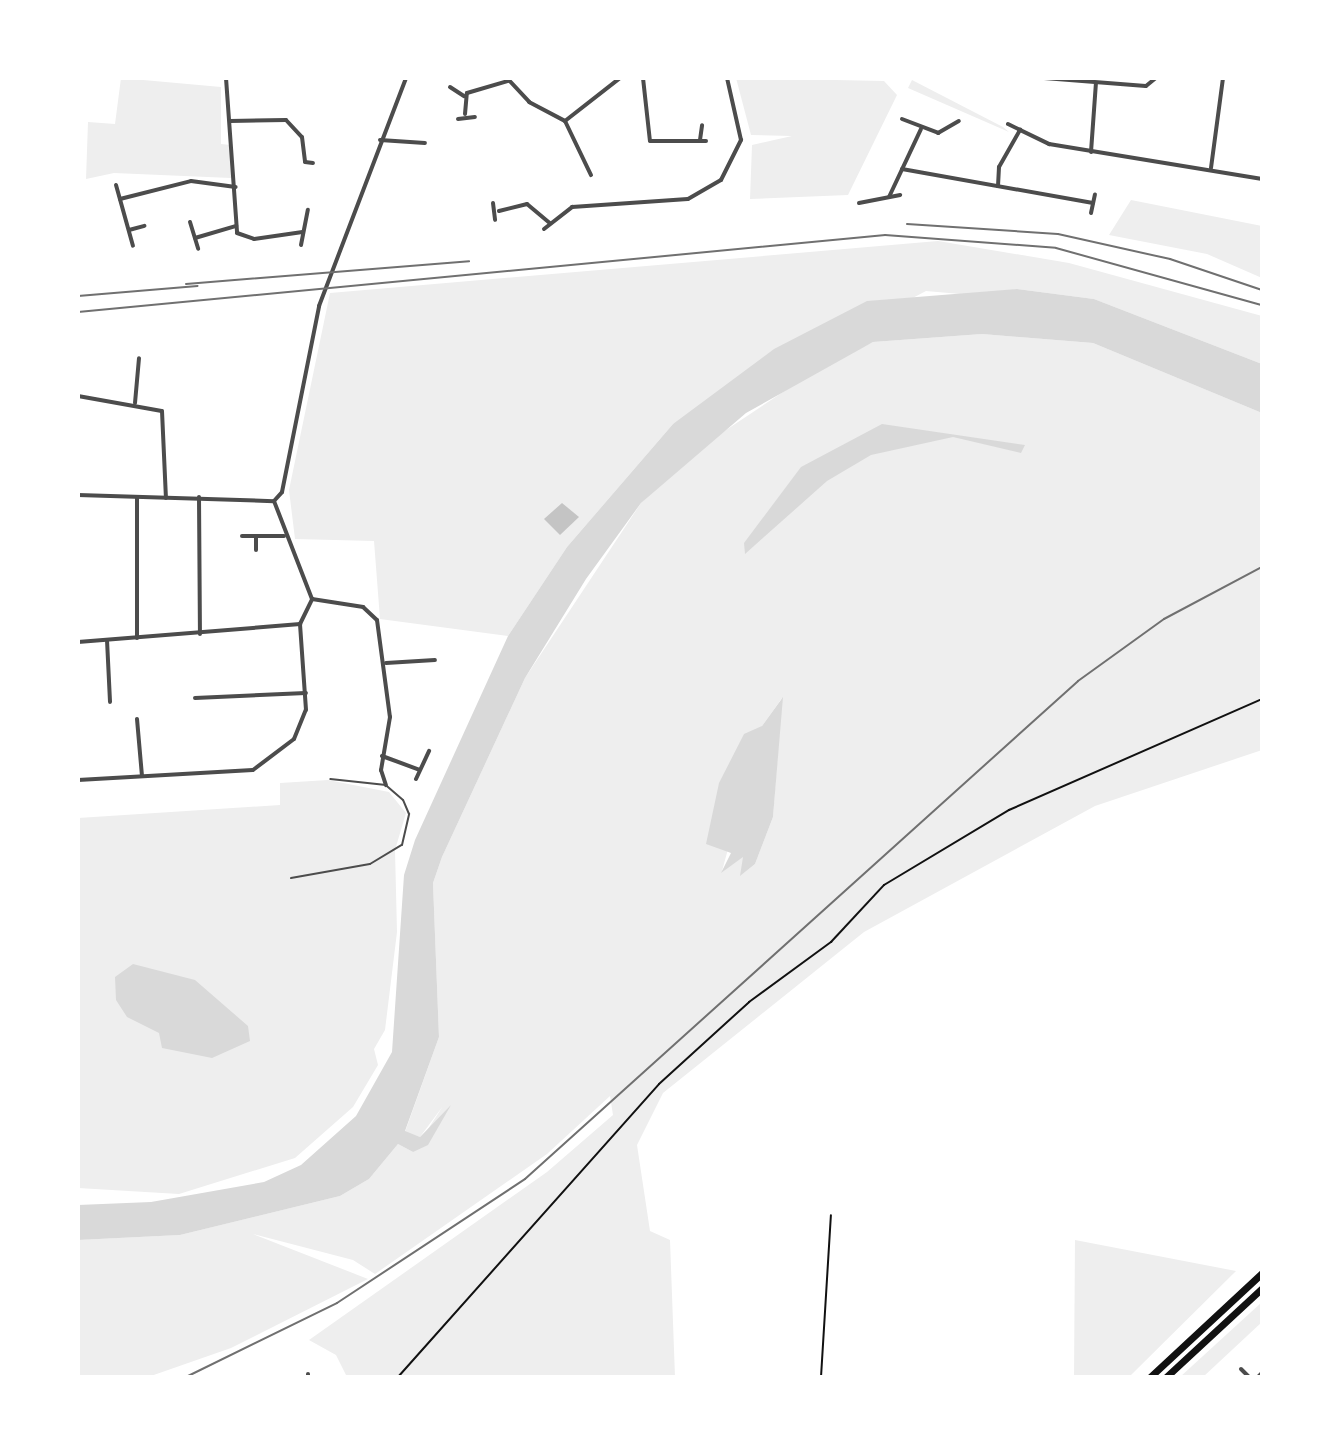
<!DOCTYPE html>
<style>
body{margin:0}
#map{position:relative;width:1340px;height:1455px;overflow:hidden;background:#fff;font-family:Barlow,sans-serif}
div>[style]{position:absolute}
.green>*{inset:0;background:#eee}
.water>*{inset:0;background:#d9d9d9}
.building>*{inset:0;background:#c4c4c4}
.path>*{height:2px;margin:-1px;padding:0 1px;transform-origin:1px;border-radius:1px;background:#111}
.service>*{height:2px;margin:-1px;padding:0 1px;transform-origin:1px;border-radius:1px;background:#4c4c4c}
.minor>*{height:4px;margin:-2px;padding:0 2px;transform-origin:2px;border-radius:2px;background:#4c4c4c}
.tertiary>*{height:4px;margin:-2px;padding:0 2px;transform-origin:2px;border-radius:2px;background:#4c4c4c}
.motorway>*{height:7px;margin:-3.5px;padding:0 3.5px;transform-origin:3.5px;border-radius:3.5px;background:#111}
.rail>*{height:2px;margin:-1px;padding:0 1px;transform-origin:1px;border-radius:1px;background:#707070}
span{translate:-50% -50%;white-space:nowrap;text-align:center;line-height:1.15;-webkit-text-stroke:6px #fff;paint-order:stroke}
.frame{position:absolute;inset:0;border:80px solid #fff;pointer-events:none}
</style>
<div id="map">
<div class="green">
<div style="clip-path:polygon(121px 78px,221px 87px,221px 144px,230px 145px,231px 178px,114px 173px,86px 179px,88px 122px,115px 124px)"></div>
<div style="clip-path:polygon(736px 78px,884px 81px,897px 95px,848px 195px,750px 199px,752px 145px,792px 136px,751px 135px)"></div>
<div style="clip-path:polygon(912px 80px,1003px 127px,1009px 132px,908px 88px)"></div>
<div style="clip-path:polygon(1131px 200px,1262px 226px,1262px 278px,1207px 254px,1109px 235px)"></div>
<div style="clip-path:polygon(938px 241px,1069px 263px,1262px 316px,1262px 364px,1094px 299px,1017px 289px,983px 296px,926px 291px,673px 424px,567px 547px,508px 636px,380px 619px,374px 541px,295px 539px,289px 490px,330px 293px)"></div>
<div style="clip-path:polygon(evenodd,982px 334px,1093px 343px,1262px 413px,1262px 750px,1095px 806px,864px 932px,663px 1093px,637px 1145px,650px 1231px,670px 1240px,675px 1377px,347px 1377px,336px 1355px,309px 1340px,547px 1172px,613px 1115px,610px 1096px,547px 1154px,375px 1274px,353px 1260px,253px 1234px,368px 1279px,231px 1348px,148px 1377px,78px 1377px,78px 1240px,180px 1235px,340px 1196px,369px 1179px,398px 1144px,413px 1152px,443px 1106px,420px 1137px,405px 1132px,439px 1037px,433px 883px,442px 857px,525px 678px,641px 503px,690px 454px,816px 370px,873px 342px,982px 334px,782px 698px,773px 817px,755px 864px,741px 875px,744px 856px,722px 871px,762px 726px,782px 698px)"></div>
<div style="clip-path:polygon(328px 780px,389px 792px,406px 813px,395px 850px,397px 932px,385px 1030px,374px 1049px,378px 1065px,353px 1107px,295px 1158px,179px 1194px,78px 1188px,78px 818px,280px 805px,280px 783px)"></div>
<div style="clip-path:polygon(1075px 1240px,1236px 1271px,1129px 1377px,1074px 1377px)"></div>
<div style="clip-path:polygon(1262px 1302px,1262px 1322px,1203px 1377px,1180px 1377px)"></div>
</div>
<div class="water">
<div style="clip-path:polygon(1017px 289px,1094px 299px,1262px 364px,1262px 413px,1093px 343px,982px 334px,873px 342px,746px 413px,641px 503px,586px 579px,525px 678px,442px 857px,433px 883px,439px 1037px,405px 1131px,420px 1137px,451px 1105px,428px 1145px,413px 1152px,398px 1144px,369px 1179px,340px 1196px,180px 1235px,78px 1240px,78px 1205px,151px 1202px,264px 1182px,301px 1165px,356px 1116px,392px 1052px,404px 875px,415px 840px,508px 636px,567px 547px,673px 424px,774px 349px,867px 301px)"></div>
<div style="clip-path:polygon(882px 424px,1025px 445px,1021px 453px,953px 437px,871px 455px,827px 481px,745px 554px,744px 543px,801px 467px)"></div>
<div style="clip-path:polygon(783px 697px,773px 817px,755px 864px,740px 876px,743px 857px,721px 873px,731px 853px,706px 844px,719px 783px,744px 734px,762px 726px)"></div>
<div style="clip-path:polygon(133px 964px,195px 980px,248px 1026px,250px 1041px,212px 1058px,162px 1048px,159px 1033px,127px 1017px,116px 1000px,115px 977px)"></div>
</div>
<div class="building">
<div style="clip-path:polygon(562px 503px,579px 517px,560px 535px,544px 519px)"></div>
</div>
<div class="path">
<div style="left:398px;top:1377px;width:392px;rotate:-48.3deg"></div>
<div style="left:659px;top:1084px;width:122px;rotate:-42.3deg"></div>
<div style="left:749px;top:1002px;width:102px;rotate:-36.2deg"></div>
<div style="left:831px;top:942px;width:78px;rotate:-47.1deg"></div>
<div style="left:884px;top:885px;width:146px;rotate:-31deg"></div>
<div style="left:1009px;top:810px;width:276px;rotate:-23.7deg"></div>
<div style="left:821px;top:1377px;width:162px;rotate:-86.5deg"></div>
</div>
<div class="service">
<div style="left:291px;top:878px;width:80px;rotate:-10deg"></div>
<div style="left:370px;top:864px;width:37px;rotate:-31deg"></div>
<div style="left:402px;top:845px;width:32px;rotate:-77deg"></div>
<div style="left:409px;top:814px;width:15px;rotate:-113deg"></div>
<div style="left:403px;top:800px;width:23px;rotate:-139deg"></div>
<div style="left:386px;top:785px;width:56px;rotate:-173.9deg"></div>
</div>
<div class="minor">
<div style="left:226px;top:78px;width:155px;rotate:85.9deg"></div>
<div style="left:237px;top:233px;width:18px;rotate:19deg"></div>
<div style="left:254px;top:239px;width:49px;rotate:-8.1deg"></div>
<div style="left:507px;top:78px;width:33px;rotate:47deg"></div>
<div style="left:529px;top:102px;width:41px;rotate:27.8deg"></div>
<div style="left:565px;top:121px;width:60px;rotate:64.3deg"></div>
<div style="left:643px;top:78px;width:63px;rotate:83.7deg"></div>
<div style="left:650px;top:141px;width:56px"></div>
<div style="left:1044px;top:78px;width:102px;rotate:4.5deg"></div>
<div style="left:1146px;top:86px;width:13px;rotate:-39deg"></div>
<div style="left:450px;top:87px;width:17px;rotate:33deg"></div>
<div style="left:465px;top:114px;width:21px;rotate:-85deg"></div>
<div style="left:467px;top:93px;width:43px;rotate:-16.3deg"></div>
<div style="left:458px;top:119px;width:17px;rotate:-7deg"></div>
<div style="left:902px;top:119px;width:39px;rotate:21deg"></div>
<div style="left:938px;top:133px;width:24px;rotate:-30deg"></div>
<div style="left:230px;top:121px;width:56px;rotate:-1deg"></div>
<div style="left:286px;top:120px;width:23px;rotate:47deg"></div>
<div style="left:302px;top:137px;width:25px;rotate:83deg"></div>
<div style="left:305px;top:162px;width:8px;rotate:7deg"></div>
<div style="left:565px;top:121px;width:70px;rotate:-38deg"></div>
<div style="left:1008px;top:124px;width:46px;rotate:26deg"></div>
<div style="left:1049px;top:144px;width:216px;rotate:9.3deg"></div>
<div style="left:380px;top:140px;width:45px;rotate:3.8deg"></div>
<div style="left:700px;top:140px;width:15px;rotate:-82deg"></div>
<div style="left:1091px;top:152px;width:69px;rotate:-85.9deg"></div>
<div style="left:1211px;top:168px;width:91px;rotate:-82.4deg"></div>
<div style="left:902px;top:169px;width:194px;rotate:10.1deg"></div>
<div style="left:116px;top:185px;width:63px;rotate:74.4deg"></div>
<div style="left:998px;top:186px;width:19px;rotate:-87deg"></div>
<div style="left:999px;top:167px;width:43px;rotate:-60.4deg"></div>
<div style="left:889px;top:197px;width:75px;rotate:-64.8deg"></div>
<div style="left:120px;top:199px;width:73px;rotate:-14.2deg"></div>
<div style="left:191px;top:181px;width:45px;rotate:7.6deg"></div>
<div style="left:493px;top:203px;width:17px;rotate:83deg"></div>
<div style="left:859px;top:203px;width:42px;rotate:-11deg"></div>
<div style="left:499px;top:211px;width:29px;rotate:-14deg"></div>
<div style="left:527px;top:204px;width:30px;rotate:40deg"></div>
<div style="left:1091px;top:213px;width:19px;rotate:-78deg"></div>
<div style="left:190px;top:222px;width:28px;rotate:73deg"></div>
<div style="left:544px;top:229px;width:36px;rotate:-38deg"></div>
<div style="left:572px;top:207px;width:116px;rotate:-3.9deg"></div>
<div style="left:688px;top:199px;width:38px;rotate:-30deg"></div>
<div style="left:721px;top:180px;width:45px;rotate:-63.4deg"></div>
<div style="left:741px;top:140px;width:64px;rotate:-102.7deg"></div>
<div style="left:129px;top:230px;width:16px;rotate:-15deg"></div>
<div style="left:195px;top:238px;width:43px;rotate:-16.3deg"></div>
<div style="left:301px;top:245px;width:36px;rotate:-79deg"></div>
<div style="left:78px;top:396px;width:85px;rotate:10.1deg"></div>
<div style="left:162px;top:411px;width:87px;rotate:87.4deg"></div>
<div style="left:135px;top:403px;width:45px;rotate:-84.9deg"></div>
<div style="left:199px;top:497px;width:137px;rotate:89.6deg"></div>
<div style="left:242px;top:536px;width:42px"></div>
<div style="left:256px;top:536px;width:14px;rotate:90deg"></div>
<div style="left:312px;top:599px;width:52px;rotate:8.9deg"></div>
<div style="left:363px;top:607px;width:19px;rotate:43deg"></div>
<div style="left:377px;top:620px;width:98px;rotate:82.4deg"></div>
<div style="left:390px;top:717px;width:54px;rotate:99.6deg"></div>
<div style="left:381px;top:770px;width:16px;rotate:72deg"></div>
<div style="left:137px;top:638px;width:141px;rotate:-90deg"></div>
<div style="left:107px;top:640px;width:62px;rotate:87.2deg"></div>
<div style="left:78px;top:642px;width:223px;rotate:-4.6deg"></div>
<div style="left:386px;top:663px;width:49px;rotate:-3.5deg"></div>
<div style="left:195px;top:698px;width:111px;rotate:-2.6deg"></div>
<div style="left:137px;top:719px;width:57px;rotate:85deg"></div>
<div style="left:382px;top:756px;width:40px;rotate:20.2deg"></div>
<div style="left:416px;top:779px;width:31px;rotate:-65deg"></div>
<div style="left:1241px;top:1369px;width:11px;rotate:45deg"></div>
<div style="left:308px;top:1377px;width:3px;rotate:-90deg"></div>
<div style="left:1258px;top:1377px;width:6px;rotate:-45deg"></div>
</div>
<div class="tertiary">
<div style="left:78px;top:495px;width:196px;rotate:1.8deg"></div>
<div style="left:274px;top:501px;width:12px;rotate:-48deg"></div>
<div style="left:282px;top:492px;width:190px;rotate:-78.7deg"></div>
<div style="left:319px;top:306px;width:244px;rotate:-69.1deg"></div>
<div style="left:78px;top:780px;width:175px;rotate:-3.3deg"></div>
<div style="left:253px;top:770px;width:51px;rotate:-37.1deg"></div>
<div style="left:294px;top:739px;width:31px;rotate:-68deg"></div>
<div style="left:306px;top:710px;width:86px;rotate:-94deg"></div>
<div style="left:300px;top:624px;width:28px;rotate:-64deg"></div>
<div style="left:312px;top:599px;width:105px;rotate:-111.2deg"></div>
</div>
<div class="motorway">
<div style="left:1150px;top:1377px;width:153px;rotate:-42.9deg"></div>
<div style="left:1166px;top:1377px;width:131px;rotate:-42.8deg"></div>
</div>
<div class="rail">
<div style="left:907px;top:224px;width:151px;rotate:3.8deg"></div>
<div style="left:1058px;top:234px;width:115px;rotate:12.6deg"></div>
<div style="left:1170px;top:259px;width:97px;rotate:18.6deg"></div>
<div style="left:186px;top:284px;width:284px;rotate:-4.6deg"></div>
<div style="left:78px;top:296px;width:120px;rotate:-4.8deg"></div>
<div style="left:78px;top:312px;width:811px;rotate:-5.45deg"></div>
<div style="left:885px;top:235px;width:171px;rotate:4.3deg"></div>
<div style="left:1056px;top:248px;width:214px;rotate:15.5deg"></div>
<div style="left:186px;top:1377px;width:168px;rotate:-26.1deg"></div>
<div style="left:337px;top:1303px;width:225px;rotate:-33.4deg"></div>
<div style="left:525px;top:1179px;width:744px;rotate:-42deg"></div>
<div style="left:1078px;top:681px;width:106px;rotate:-35.8deg"></div>
<div style="left:1164px;top:619px;width:111px;rotate:-28deg"></div>
</div>
<div class="frame"></div>
</div>
